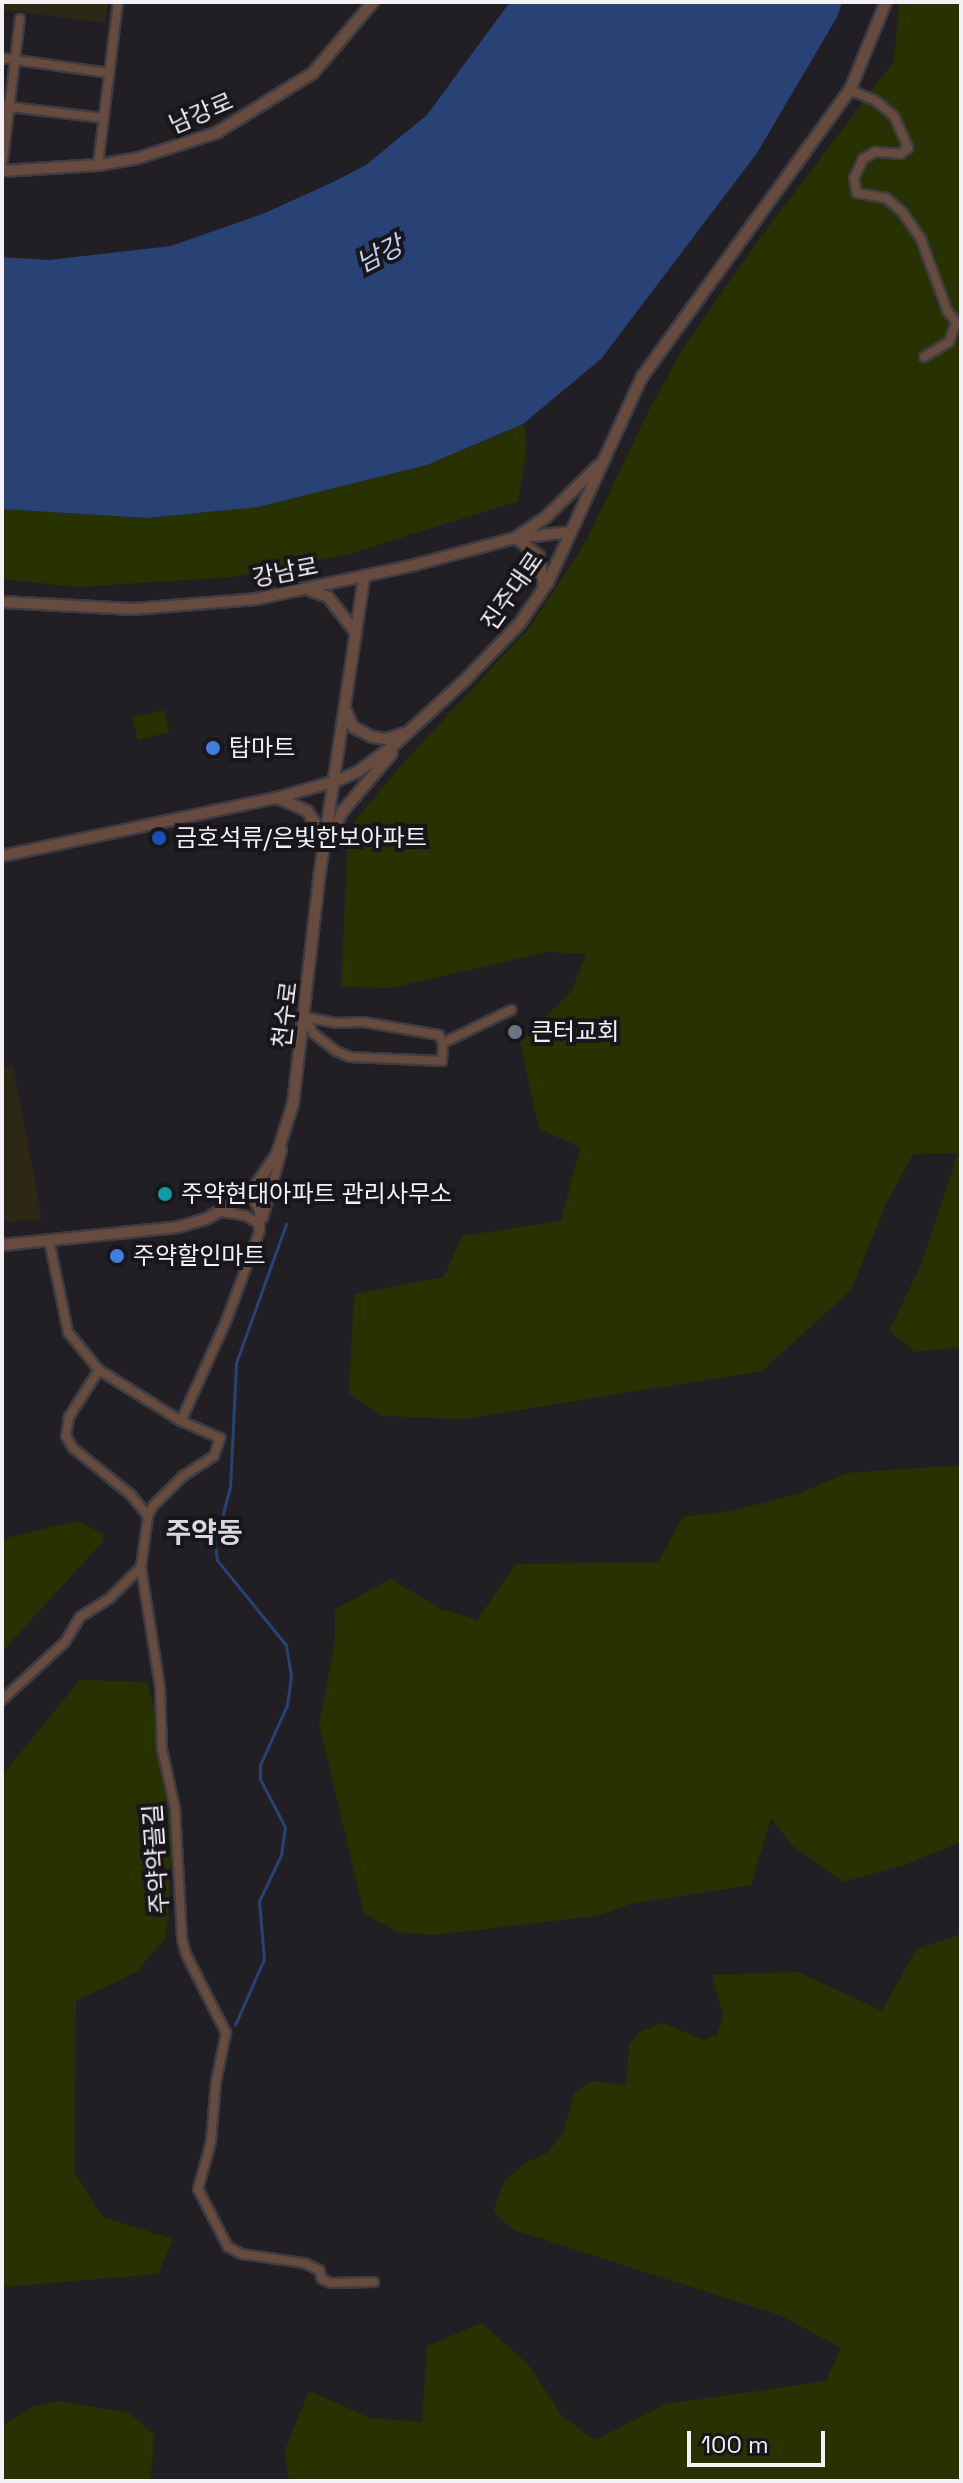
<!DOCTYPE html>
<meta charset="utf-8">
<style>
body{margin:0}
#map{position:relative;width:963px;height:2483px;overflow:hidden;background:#211f24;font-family:"Space Grotesk","Noto Sans KR",sans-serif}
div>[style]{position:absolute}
.education>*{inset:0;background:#2d2716}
.green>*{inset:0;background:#283200;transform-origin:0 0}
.water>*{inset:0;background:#284276}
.stream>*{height:3px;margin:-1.5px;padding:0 1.5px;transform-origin:1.5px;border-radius:1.5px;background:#284276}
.roads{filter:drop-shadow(2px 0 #3e3c41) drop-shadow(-2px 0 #3e3c41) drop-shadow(0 2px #3e3c41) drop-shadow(0 -2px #3e3c41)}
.minor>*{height:8px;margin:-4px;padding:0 4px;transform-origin:4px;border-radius:4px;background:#664b3e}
.tertiary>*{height:10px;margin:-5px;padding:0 5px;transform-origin:5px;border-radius:5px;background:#664b3e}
.dots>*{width:22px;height:22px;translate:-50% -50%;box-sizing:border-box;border:4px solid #18161b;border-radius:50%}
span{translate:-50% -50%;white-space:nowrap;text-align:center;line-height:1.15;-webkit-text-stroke:8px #18161b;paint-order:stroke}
.street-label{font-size:24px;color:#f3f1f5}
.poi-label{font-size:24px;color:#f3f1f5}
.left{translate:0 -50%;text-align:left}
.water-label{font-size:26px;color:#bed0f0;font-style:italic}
.quarter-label{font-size:28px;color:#dad7de;font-weight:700}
.frame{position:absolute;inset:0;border:4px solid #f3f1f5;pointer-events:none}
.scale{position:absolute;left:687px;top:2431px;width:138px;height:36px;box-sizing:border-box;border:4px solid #f3f1f5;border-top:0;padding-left:10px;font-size:24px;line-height:28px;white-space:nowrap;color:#f3f1f5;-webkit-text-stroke:6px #18161b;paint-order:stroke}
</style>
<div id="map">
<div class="education">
<div style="clip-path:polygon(2px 2px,108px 2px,106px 23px,2px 10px)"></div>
<div style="clip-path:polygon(13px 1065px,42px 1220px,2px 1222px,2px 1068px)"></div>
</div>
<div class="green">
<div style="clip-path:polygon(899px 2px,961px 2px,961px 1347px,915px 1352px,889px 1331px,921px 1265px,958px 1153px,913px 1154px,887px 1202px,851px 1290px,762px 1371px,463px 1419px,382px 1416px,349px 1394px,354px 1294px,444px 1277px,462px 1236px,561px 1221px,580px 1147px,539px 1129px,520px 1042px,572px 991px,586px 954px,547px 952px,391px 988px,341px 987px,348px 829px,404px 762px,530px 627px,585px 543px,648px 412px,684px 347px,754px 246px,894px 61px)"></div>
<div style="clip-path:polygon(524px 424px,527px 448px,518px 501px,353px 553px,232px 577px,78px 587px,2px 579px,2px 509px,147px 518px,258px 507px,427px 465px)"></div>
<div style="left:164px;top:710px;width:23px;height:32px;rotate:77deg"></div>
<div style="clip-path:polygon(961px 1465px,961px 1842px,904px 1865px,843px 1882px,793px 1846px,771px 1818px,751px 1885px,630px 1904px,597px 1916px,433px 1935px,398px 1932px,364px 1913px,319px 1724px,335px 1641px,335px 1609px,391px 1579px,439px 1608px,477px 1620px,516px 1564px,658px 1562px,683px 1517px,730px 1511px,801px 1493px,847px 1473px)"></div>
<div style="clip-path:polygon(77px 1521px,103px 1534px,103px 1541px,2px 1652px,2px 1539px)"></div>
<div style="clip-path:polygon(80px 1680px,147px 1682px,176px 1791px,166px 1938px,135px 1973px,76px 2001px,75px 2174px,103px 2217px,173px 2239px,158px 2274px,2px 2287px,2px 1775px)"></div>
<div style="clip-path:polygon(961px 1934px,961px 2481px,289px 2481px,285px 2450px,309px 2391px,370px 2418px,422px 2422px,427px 2346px,482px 2323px,528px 2364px,563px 2417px,595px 2440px,666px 2404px,826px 2381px,841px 2348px,782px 2316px,514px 2230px,493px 2212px,505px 2180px,527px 2162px,549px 2152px,556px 2142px,564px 2131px,574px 2092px,592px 2081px,626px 2085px,629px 2045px,639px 2032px,663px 2023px,704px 2040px,717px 2035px,723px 2015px,712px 1975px,798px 1972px,882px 2011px,916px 1950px)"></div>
<div style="clip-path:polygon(58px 2401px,129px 2413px,154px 2434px,151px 2481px,2px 2481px,2px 2426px,34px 2406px)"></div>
</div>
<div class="water">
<div style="clip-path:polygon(510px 2px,842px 2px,837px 17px,757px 153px,601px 359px,523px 424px,427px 465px,258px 507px,147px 518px,2px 509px,2px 257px,49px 260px,171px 246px,265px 213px,333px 182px,366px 165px,427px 115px)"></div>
</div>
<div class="stream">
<div style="left:235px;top:2025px;width:72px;rotate:-66.3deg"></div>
<div style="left:264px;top:1959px;width:58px;rotate:-94.9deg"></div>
<div style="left:259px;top:1901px;width:51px;rotate:-64.4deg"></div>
<div style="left:281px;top:1855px;width:28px;rotate:-82deg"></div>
<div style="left:285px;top:1827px;width:54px;rotate:-117.5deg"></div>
<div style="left:260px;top:1779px;width:14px;rotate:-90deg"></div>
<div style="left:260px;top:1765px;width:66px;rotate:-65.8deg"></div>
<div style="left:287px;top:1705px;width:29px;rotate:-82deg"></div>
<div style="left:291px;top:1676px;width:31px;rotate:-99deg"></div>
<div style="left:286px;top:1645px;width:109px;rotate:-129.1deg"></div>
<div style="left:217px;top:1560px;width:16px;rotate:-97deg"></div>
<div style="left:215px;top:1544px;width:59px;rotate:-75.3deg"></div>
<div style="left:230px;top:1487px;width:124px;rotate:-87.2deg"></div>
<div style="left:236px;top:1363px;width:148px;rotate:-70.2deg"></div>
</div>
<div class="roads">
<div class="minor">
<div style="left:2px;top:58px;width:108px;rotate:8deg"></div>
<div style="left:850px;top:90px;width:28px;rotate:23deg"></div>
<div style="left:876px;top:101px;width:23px;rotate:40deg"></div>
<div style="left:894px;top:116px;width:35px;rotate:66deg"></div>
<div style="left:908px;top:148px;width:10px;rotate:143deg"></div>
<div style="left:900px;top:154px;width:25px;rotate:-175deg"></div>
<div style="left:875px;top:152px;width:14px;rotate:150deg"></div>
<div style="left:863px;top:159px;width:21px;rotate:115deg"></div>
<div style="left:854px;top:178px;width:15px;rotate:79deg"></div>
<div style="left:857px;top:193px;width:29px;rotate:10deg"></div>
<div style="left:886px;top:198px;width:23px;rotate:41deg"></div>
<div style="left:903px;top:213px;width:32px;rotate:55deg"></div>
<div style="left:921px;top:239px;width:76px;rotate:69.9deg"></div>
<div style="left:947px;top:310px;width:15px;rotate:53deg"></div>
<div style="left:956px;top:322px;width:21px;rotate:109deg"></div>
<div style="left:949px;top:342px;width:29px;rotate:149deg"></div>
<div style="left:2px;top:106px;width:102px;rotate:6.8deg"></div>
<div style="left:98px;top:165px;width:164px;rotate:-83deg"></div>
<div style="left:2px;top:167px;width:149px;rotate:-83.1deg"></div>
<div style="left:305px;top:1017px;width:31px;rotate:11deg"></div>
<div style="left:335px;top:1023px;width:28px;rotate:-2deg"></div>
<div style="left:363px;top:1022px;width:77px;rotate:9.7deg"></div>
<div style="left:439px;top:1035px;width:9px;rotate:63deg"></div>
<div style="left:443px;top:1043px;width:18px;rotate:93deg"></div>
<div style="left:442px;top:1061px;width:92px;rotate:-177.5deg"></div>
<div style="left:350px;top:1057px;width:15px;rotate:-157deg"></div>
<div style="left:336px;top:1051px;width:29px;rotate:-142deg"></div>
<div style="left:313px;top:1033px;width:18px;rotate:-117deg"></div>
<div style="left:443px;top:1043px;width:76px;rotate:-25.9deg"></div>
<div style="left:222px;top:1212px;width:24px;rotate:9deg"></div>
<div style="left:246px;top:1216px;width:14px;rotate:30deg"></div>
<div style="left:258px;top:1223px;width:7px;rotate:82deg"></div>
<div style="left:263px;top:1218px;width:71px;rotate:-74.4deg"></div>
<div style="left:49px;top:1240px;width:94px;rotate:78.3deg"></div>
<div style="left:68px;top:1332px;width:49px;rotate:50.8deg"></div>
<div style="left:99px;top:1370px;width:97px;rotate:31.9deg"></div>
<div style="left:181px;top:1421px;width:43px;rotate:23.6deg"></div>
<div style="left:220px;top:1438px;width:19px;rotate:108deg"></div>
<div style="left:214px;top:1456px;width:37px;rotate:147deg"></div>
<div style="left:183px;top:1476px;width:42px;rotate:135deg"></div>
<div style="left:153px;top:1506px;width:11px;rotate:117deg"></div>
<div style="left:148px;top:1516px;width:51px;rotate:97.8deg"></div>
<div style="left:141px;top:1567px;width:121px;rotate:81deg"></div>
<div style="left:160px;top:1687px;width:62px;rotate:88.2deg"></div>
<div style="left:162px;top:1749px;width:60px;rotate:77.6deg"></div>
<div style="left:175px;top:1808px;width:131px;rotate:86.9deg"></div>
<div style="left:182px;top:1939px;width:16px;rotate:75deg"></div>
<div style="left:186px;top:1954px;width:89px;rotate:63.1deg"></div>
<div style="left:226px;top:2033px;width:50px;rotate:101.5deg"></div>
<div style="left:216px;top:2082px;width:60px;rotate:94.8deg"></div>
<div style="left:211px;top:2142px;width:49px;rotate:105.5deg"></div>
<div style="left:198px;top:2189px;width:65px;rotate:62.7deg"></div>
<div style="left:228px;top:2247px;width:16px;rotate:27deg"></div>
<div style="left:242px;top:2254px;width:63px;rotate:8.3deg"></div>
<div style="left:304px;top:2263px;width:17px;rotate:25deg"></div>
<div style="left:319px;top:2270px;width:9px;rotate:72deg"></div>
<div style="left:322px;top:2279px;width:10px;rotate:24deg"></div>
<div style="left:331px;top:2283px;width:43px;rotate:-1.3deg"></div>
<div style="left:99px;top:1370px;width:56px;rotate:122.6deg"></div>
<div style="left:69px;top:1417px;width:19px;rotate:99deg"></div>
<div style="left:66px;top:1436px;width:14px;rotate:60deg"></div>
<div style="left:73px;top:1448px;width:75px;rotate:39deg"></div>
<div style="left:131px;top:1495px;width:27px;rotate:51deg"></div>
<div style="left:181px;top:1421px;width:112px;rotate:-65.7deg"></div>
<div style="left:227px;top:1319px;width:95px;rotate:-69.7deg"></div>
<div style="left:260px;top:1230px;width:20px;rotate:-93deg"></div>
<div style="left:259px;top:1210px;width:18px;rotate:-119deg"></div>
<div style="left:2px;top:1700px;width:86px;rotate:-42.6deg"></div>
<div style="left:65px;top:1642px;width:29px;rotate:-59deg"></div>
<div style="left:80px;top:1617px;width:34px;rotate:-32deg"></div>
<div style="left:109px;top:1599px;width:45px;rotate:-45deg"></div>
</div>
<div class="tertiary">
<div style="left:2px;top:171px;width:96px;rotate:-3.6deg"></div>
<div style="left:98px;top:165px;width:41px;rotate:-9.9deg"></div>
<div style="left:138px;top:158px;width:82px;rotate:-17.8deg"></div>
<div style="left:216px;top:133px;width:114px;rotate:-31.7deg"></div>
<div style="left:313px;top:73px;width:93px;rotate:-49.8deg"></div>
<div style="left:518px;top:536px;width:34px;rotate:-34deg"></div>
<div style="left:546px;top:517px;width:74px;rotate:-44.5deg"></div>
<div style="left:517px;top:539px;width:28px;rotate:38deg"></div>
<div style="left:539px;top:556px;width:31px;rotate:81deg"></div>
<div style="left:309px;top:590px;width:20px;rotate:20deg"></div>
<div style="left:328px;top:597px;width:46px;rotate:52.1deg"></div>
<div style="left:2px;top:602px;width:131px;rotate:3.1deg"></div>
<div style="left:133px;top:609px;width:123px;rotate:-4.6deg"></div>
<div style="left:256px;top:599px;width:162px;rotate:-12.1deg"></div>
<div style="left:414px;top:565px;width:105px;rotate:-15deg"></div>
<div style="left:515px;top:538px;width:56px;rotate:-6.1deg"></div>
<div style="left:347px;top:713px;width:15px;rotate:67deg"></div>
<div style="left:353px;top:727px;width:22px;rotate:27deg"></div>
<div style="left:373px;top:737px;width:13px;rotate:9deg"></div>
<div style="left:386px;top:739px;width:20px;rotate:-18deg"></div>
<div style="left:278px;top:798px;width:32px;rotate:24deg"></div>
<div style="left:307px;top:811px;width:25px;rotate:56deg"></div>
<div style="left:321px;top:832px;width:10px;rotate:96deg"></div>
<div style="left:330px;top:841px;width:31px;rotate:-68deg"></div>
<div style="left:342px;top:812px;width:77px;rotate:-49.7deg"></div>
<div style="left:2px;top:856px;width:280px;rotate:-12deg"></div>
<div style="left:276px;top:798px;width:62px;rotate:-15.8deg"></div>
<div style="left:336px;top:781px;width:25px;rotate:-23deg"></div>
<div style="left:359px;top:771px;width:42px;rotate:-36.3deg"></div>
<div style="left:393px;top:746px;width:98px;rotate:-42.5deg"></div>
<div style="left:465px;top:680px;width:79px;rotate:-46deg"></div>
<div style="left:520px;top:623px;width:50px;rotate:-55.7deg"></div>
<div style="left:548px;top:582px;width:226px;rotate:-65.4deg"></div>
<div style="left:642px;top:377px;width:354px;rotate:-54.1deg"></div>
<div style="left:850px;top:90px;width:95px;rotate:-67.8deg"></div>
<div style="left:2px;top:1245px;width:177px;rotate:-5.8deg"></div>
<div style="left:178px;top:1227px;width:29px;rotate:-16deg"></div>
<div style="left:206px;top:1219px;width:51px;rotate:-29.6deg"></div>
<div style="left:250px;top:1194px;width:48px;rotate:-56deg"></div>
<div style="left:277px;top:1154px;width:52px;rotate:-72.3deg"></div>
<div style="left:293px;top:1104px;width:234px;rotate:-83.4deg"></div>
<div style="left:320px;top:872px;width:298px;rotate:-81.5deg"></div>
</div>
</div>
<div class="dots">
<div style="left:213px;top:748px;background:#3f7fe0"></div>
<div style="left:159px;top:838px;background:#1a4fb4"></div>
<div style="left:515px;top:1032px;background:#6b7280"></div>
<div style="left:165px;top:1194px;background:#0f9aa8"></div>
<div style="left:117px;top:1256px;background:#3f7fe0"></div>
</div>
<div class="street-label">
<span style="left:201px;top:113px;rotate:-23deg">남강로</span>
<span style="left:285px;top:572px;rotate:-11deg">강남로</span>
<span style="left:512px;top:591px;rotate:-55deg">진주대로</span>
<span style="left:285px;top:1015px;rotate:-83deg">천수로</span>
<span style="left:156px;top:1859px;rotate:-94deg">주약약골길</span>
</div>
<div class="poi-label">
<span class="left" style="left:229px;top:748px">탑마트</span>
<span class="left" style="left:175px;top:838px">금호석류/은빛한보아파트</span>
<span class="left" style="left:531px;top:1032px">큰터교회</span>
<span class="left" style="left:181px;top:1194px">주약현대아파트 관리사무소</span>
<span class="left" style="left:133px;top:1256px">주약할인마트</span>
</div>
<div class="water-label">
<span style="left:380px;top:255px;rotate:-27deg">남강</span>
</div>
<div class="quarter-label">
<span style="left:204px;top:1532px">주약동</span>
</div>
<div class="frame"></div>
<div class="scale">100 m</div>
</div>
